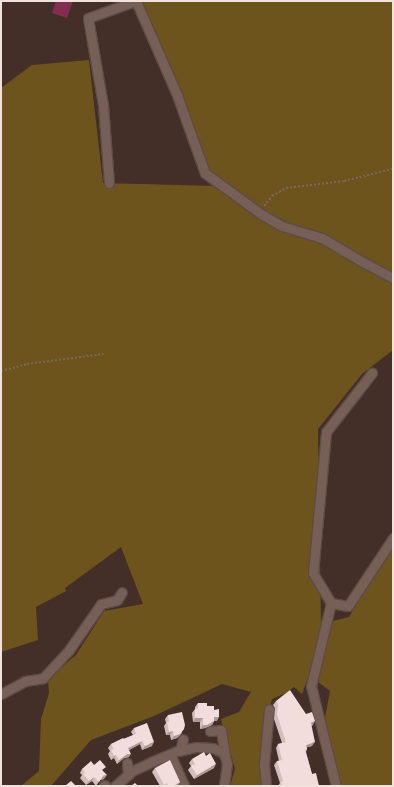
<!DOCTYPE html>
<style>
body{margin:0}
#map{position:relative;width:394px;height:787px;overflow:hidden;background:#432f27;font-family:"Roboto Condensed",sans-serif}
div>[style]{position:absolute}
.green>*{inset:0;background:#6d541d}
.water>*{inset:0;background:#822e50}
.path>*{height:1.5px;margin-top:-0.75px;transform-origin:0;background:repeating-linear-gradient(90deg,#796760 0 2px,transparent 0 4px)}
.roads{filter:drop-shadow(1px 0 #5d4b45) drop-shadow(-1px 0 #5d4b45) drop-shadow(0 1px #5d4b45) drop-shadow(0 -1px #5d4b45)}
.minor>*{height:9px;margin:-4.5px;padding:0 4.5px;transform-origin:4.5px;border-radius:4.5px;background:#765f56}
.wall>*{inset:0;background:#d1bebd}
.shaded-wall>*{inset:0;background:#aa9b9a}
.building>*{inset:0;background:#f3dddc}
span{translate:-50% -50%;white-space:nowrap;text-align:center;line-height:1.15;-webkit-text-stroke:4px #432f27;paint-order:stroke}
.frame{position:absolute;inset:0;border:2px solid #f0e2dd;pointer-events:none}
</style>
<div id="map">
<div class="green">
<div style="clip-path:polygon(139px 1px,393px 1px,393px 350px,362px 374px,318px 429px,321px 624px,349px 617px,393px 540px,393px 786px,340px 786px,324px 723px,330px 691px,309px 675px,302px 694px,294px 687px,286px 693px,272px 699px,261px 736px,263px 786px,230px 786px,235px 769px,221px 719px,239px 712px,251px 692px,222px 684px,154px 716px,91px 740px,51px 786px,21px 786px,39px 771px,41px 719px,49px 693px,48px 679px,76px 655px,104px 611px,143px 604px,121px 547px,65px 588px,66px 591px,36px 607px,38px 640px,1px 652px,1px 88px,32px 65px,89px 60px,103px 183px,216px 186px,140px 21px)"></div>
</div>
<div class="water">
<div style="clip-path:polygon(56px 1px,73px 1px,67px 18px,52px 13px)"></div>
</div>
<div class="path">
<div style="left:264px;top:206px;width:13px;rotate:-51deg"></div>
<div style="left:272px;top:196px;width:16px;rotate:-30deg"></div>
<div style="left:286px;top:188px;width:58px;rotate:-6.9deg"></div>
<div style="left:344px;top:181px;width:50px;rotate:-13.8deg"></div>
<div style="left:1px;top:371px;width:27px;rotate:-15deg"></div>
<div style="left:27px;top:364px;width:77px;rotate:-7.5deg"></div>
</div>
<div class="roads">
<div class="minor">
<div style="left:136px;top:1px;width:103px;rotate:66.4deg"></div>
<div style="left:177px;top:95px;width:83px;rotate:70.3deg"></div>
<div style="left:205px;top:173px;width:69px;rotate:36.2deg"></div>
<div style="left:261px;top:214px;width:24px;rotate:30deg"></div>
<div style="left:282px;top:226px;width:42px;rotate:16.7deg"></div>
<div style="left:322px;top:238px;width:45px;rotate:30.5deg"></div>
<div style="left:361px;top:261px;width:36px;rotate:28deg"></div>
<div style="left:109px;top:183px;width:78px;rotate:-94.4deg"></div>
<div style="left:103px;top:105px;width:88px;rotate:-99.8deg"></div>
<div style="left:88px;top:18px;width:50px;rotate:-19.9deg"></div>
<div style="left:331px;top:603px;width:35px;rotate:-121deg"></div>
<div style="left:313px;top:573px;width:142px;rotate:-84.7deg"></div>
<div style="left:326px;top:432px;width:75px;rotate:-52.1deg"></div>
<div style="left:1px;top:694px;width:27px;rotate:-28deg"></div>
<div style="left:25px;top:681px;width:18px;rotate:-9deg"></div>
<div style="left:43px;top:678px;width:38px;rotate:-47deg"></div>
<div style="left:69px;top:650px;width:56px;rotate:-55.2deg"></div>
<div style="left:101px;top:604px;width:16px;rotate:-14deg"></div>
<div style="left:117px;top:600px;width:9px;rotate:-58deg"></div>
<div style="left:210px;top:731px;width:11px;rotate:-5deg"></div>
<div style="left:221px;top:730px;width:26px;rotate:81deg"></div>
<div style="left:180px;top:751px;width:12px;rotate:-76deg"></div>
<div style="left:170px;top:754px;width:34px;rotate:66deg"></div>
<div style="left:184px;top:785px;width:1px;rotate:135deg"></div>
<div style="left:127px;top:763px;width:12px;rotate:85deg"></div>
<div style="left:104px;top:785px;width:2px;rotate:27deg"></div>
<div style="left:115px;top:786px;width:23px;rotate:-41deg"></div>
<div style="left:132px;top:771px;width:21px;rotate:-25deg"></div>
<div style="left:151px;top:762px;width:28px;rotate:-23deg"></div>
<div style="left:177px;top:751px;width:19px;rotate:-12deg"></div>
<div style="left:196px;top:747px;width:17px;rotate:3deg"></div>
<div style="left:213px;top:748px;width:10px;rotate:24deg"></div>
<div style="left:222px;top:752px;width:5px;rotate:53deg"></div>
<div style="left:225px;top:756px;width:8px;rotate:76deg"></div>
<div style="left:227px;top:764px;width:22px;rotate:98deg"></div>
<div style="left:266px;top:786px;width:21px;rotate:-95deg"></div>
<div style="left:264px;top:765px;width:56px;rotate:-84.9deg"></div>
<div style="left:336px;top:786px;width:103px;rotate:-104deg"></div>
<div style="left:311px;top:686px;width:85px;rotate:-76.5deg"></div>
<div style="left:331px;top:603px;width:17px;rotate:10deg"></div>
<div style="left:348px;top:606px;width:82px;rotate:-56.5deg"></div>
</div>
</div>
<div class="wall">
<div style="clip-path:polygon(276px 701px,313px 725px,311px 726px,312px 746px,307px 747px,307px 749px,306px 752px,312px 774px,319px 786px,278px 786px,280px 783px,274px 765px,277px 761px,279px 761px,276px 748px,278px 744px,282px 743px,274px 719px,275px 708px,273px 705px)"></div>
<div style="clip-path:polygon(198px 703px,207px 706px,214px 710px,217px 721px,214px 721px,212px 725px,205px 728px,200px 729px,200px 722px,193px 722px,192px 713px,195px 709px,195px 707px)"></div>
<div style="clip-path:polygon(168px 715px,182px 733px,177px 738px,171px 740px,170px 735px,166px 735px,164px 726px,166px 723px,165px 719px)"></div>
<div style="clip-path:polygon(134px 728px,152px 746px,142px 750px,140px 744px,129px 750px,129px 757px,124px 758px,117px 764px,114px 758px,111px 760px,108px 754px,110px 751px,108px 748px,111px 744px,133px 735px,131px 732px)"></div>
<div style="clip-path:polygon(192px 759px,214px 768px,194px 779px,188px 770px,191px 766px,189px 763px)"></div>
<div style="clip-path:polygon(94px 765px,103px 771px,104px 779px,100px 780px,96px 786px,92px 781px,86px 785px,80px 778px,82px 775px,80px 773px,82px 769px)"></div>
<div style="clip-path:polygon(155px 768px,180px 782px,177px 786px,160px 786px,152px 772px)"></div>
</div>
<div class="shaded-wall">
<div style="clip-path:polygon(214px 717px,219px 717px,217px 721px,211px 721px)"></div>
<div style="clip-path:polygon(195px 718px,203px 718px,200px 722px,193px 722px)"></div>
<div style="clip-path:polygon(214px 721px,212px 725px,205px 728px,200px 729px,203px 725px)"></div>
<div style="clip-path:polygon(315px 721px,313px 725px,308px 727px,311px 723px)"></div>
<div style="clip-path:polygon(184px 729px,177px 738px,171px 740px,174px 736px)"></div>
<div style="clip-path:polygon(173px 731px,170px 735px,166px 735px,169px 732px)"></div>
<div style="clip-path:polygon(142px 741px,140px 744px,126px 752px,128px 748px)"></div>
<div style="clip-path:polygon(154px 742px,152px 746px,142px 750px,145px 746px)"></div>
<div style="clip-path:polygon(315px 742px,312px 746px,304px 748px,306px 745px)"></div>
<div style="clip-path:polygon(127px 754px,131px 754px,129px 757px,124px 758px,117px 764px,119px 760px)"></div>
<div style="clip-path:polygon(116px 755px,114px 758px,111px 760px,114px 756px)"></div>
<div style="clip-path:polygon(216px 764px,214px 768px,194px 779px,197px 775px)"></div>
<div style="clip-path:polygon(107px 775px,104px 779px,100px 780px,96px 786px,103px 776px)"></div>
<div style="clip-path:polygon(94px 777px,92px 781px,86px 785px,89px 781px)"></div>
<div style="clip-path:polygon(180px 782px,177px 786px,173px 786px)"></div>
</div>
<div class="building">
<div style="clip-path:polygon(290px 690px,306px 714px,312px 712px,315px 721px,311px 723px,315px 742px,306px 745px,307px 749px,305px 750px,312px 774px,316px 773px,319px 786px,282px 786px,281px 782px,283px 781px,277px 761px,282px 760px,278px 744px,286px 742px,277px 715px,278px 704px,276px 701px)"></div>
<div style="clip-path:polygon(198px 703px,207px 703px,207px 706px,214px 706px,214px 710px,219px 709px,219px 717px,214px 717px,214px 721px,207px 725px,203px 725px,203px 718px,195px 718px,195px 709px,198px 709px)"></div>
<div style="clip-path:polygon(182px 712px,185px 725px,184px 729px,180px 734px,174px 736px,173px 731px,169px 732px,167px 722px,169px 722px,168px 715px)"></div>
<div style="clip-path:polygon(147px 723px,154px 742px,145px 746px,142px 741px,128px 748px,131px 754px,127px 754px,119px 760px,116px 755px,114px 756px,111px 750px,114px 749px,111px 744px,123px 738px,124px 739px,136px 734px,134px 728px)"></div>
<div style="clip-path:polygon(204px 752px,206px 756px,210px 753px,216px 764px,197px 775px,191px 766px,195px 764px,192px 759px)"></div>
<div style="clip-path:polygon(100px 760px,106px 767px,102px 770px,107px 775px,103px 776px,99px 782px,94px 777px,89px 781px,83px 774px,85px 772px,82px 769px,91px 761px,94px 765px)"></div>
<div style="clip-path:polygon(170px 760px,180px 782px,173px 786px,168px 786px,167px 783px,164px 785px,155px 768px)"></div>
<div style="clip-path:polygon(71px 781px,76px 786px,65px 786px)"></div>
<div style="clip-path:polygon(135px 783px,138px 786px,131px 786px)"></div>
</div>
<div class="frame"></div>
</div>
